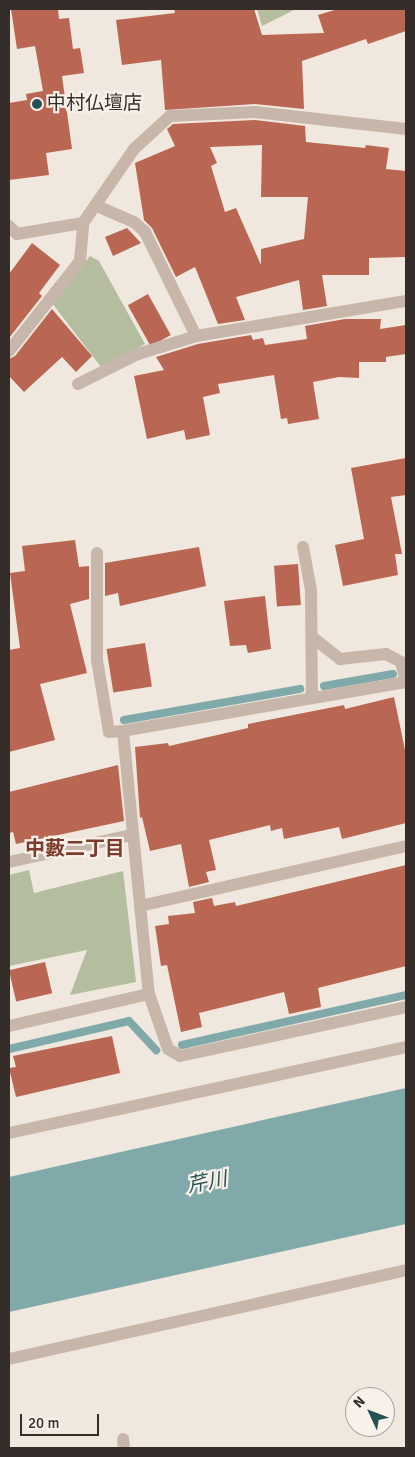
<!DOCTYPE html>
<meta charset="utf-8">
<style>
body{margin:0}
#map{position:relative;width:415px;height:1457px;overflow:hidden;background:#f0e7de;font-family:Signika,"Noto Sans JP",sans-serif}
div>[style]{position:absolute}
.green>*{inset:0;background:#b5bda0}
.water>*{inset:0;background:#80aaaa}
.stream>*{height:8px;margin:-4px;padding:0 4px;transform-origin:4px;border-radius:4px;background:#80aaaa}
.building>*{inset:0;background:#b96753;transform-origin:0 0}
.service>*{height:12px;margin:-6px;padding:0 6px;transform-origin:6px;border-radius:6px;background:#c7b7ab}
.minor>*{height:12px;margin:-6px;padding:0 6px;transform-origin:6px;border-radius:6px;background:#c7b7ab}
.dots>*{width:14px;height:14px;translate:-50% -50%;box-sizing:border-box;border:2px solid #f8f1ea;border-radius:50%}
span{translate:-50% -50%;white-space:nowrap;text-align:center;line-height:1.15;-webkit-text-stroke:4.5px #f8f1ea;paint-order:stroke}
.poi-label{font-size:19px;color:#352d2a}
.left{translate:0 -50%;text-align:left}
.neighbourhood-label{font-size:20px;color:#7c3b2b;font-weight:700}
.water-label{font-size:20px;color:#245253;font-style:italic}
.frame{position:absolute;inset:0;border:10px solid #352d2a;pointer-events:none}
.north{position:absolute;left:345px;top:1387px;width:50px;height:50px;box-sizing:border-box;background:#f8f1ea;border:1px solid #aaa39d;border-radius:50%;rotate:313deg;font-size:14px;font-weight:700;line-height:20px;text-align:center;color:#352d2a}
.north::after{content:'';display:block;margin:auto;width:18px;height:22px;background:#245253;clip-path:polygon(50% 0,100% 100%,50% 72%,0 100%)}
.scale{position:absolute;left:20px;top:1414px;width:79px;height:22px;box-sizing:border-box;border:2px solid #352d2a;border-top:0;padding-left:6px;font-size:15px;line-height:18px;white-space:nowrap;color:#352d2a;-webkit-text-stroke:4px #f8f1ea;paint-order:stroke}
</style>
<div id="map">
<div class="green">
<div style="clip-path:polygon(257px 9px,296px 9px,262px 26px)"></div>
<div style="clip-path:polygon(90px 256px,99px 261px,145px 344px,101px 367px,52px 303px)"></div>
<div style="clip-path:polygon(29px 870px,34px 893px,123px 871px,136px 982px,70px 995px,87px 950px,9px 966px,9px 875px)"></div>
</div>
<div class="water">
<div style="clip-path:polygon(406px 1088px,406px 1224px,9px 1312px,9px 1177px)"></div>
</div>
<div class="stream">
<div style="left:324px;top:686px;width:70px;rotate:-9.9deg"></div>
<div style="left:124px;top:720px;width:179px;rotate:-10deg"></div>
<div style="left:182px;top:1045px;width:230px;rotate:-12.6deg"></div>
<div style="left:9px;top:1049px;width:123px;rotate:-13.1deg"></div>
<div style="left:129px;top:1021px;width:40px;rotate:47deg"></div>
</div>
<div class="building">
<div style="clip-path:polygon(11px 9px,58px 9px,59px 19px,69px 18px,73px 49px,80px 48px,84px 73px,62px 76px,72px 149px,46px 153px,49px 175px,9px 180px,9px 103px,27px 100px,26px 94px,43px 91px,35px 46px,17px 49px)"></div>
<div style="clip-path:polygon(174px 9px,254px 9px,262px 35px,324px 33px,318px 15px,338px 9px,406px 9px,406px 31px,368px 44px,366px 39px,302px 61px,304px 109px,255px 104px,165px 110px,161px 60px,122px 65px,116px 20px,175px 13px)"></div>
<div style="clip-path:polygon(evenodd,255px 120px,305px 126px,306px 142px,365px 148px,366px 145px,389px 148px,386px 169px,406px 171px,406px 257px,369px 258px,369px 275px,322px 275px,327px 306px,303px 310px,299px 280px,236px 297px,245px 320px,218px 324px,195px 267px,176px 277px,152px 228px,144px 220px,135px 163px,175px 146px,167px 129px,173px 124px,255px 120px,262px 145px,261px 197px,308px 197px,304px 239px,261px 249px,261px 265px,236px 208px,225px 212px,211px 166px,217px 163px,210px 147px,262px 145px)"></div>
<div style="clip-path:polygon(127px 228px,141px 243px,113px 256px,105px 237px)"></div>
<div style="clip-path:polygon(32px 243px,60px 265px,39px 293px,42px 296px,9px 338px,9px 274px)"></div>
<div style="left:148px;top:294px;width:47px;height:23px;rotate:61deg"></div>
<div style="clip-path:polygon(52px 309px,92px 356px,76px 372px,62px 357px,24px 392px,9px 376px,9px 359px,15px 356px)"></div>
<div style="clip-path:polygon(345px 319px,381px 319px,380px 329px,406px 325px,406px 354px,386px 357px,386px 362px,359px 362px,359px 378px,339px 377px,313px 382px,319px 419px,288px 424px,287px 418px,281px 419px,274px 375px,218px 384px,220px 393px,203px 397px,210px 435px,186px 440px,184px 430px,147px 439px,134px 376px,164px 370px,156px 357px,198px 344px,251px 335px,253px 340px,263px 338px,265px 345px,307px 339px,305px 326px)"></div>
<div style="clip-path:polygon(406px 458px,406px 495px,391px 497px,402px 554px,395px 554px,398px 575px,343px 586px,335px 545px,364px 539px,351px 468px)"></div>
<div style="clip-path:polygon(75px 540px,79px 567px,89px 566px,89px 599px,70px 604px,87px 673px,40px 684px,55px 740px,9px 752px,9px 650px,20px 648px,10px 573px,25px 571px,22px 546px)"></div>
<div style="clip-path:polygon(199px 547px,206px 586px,120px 606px,118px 593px,105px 596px,105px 563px)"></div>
<div style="left:298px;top:564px;width:41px;height:24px;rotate:86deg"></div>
<div style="clip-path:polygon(265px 596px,271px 649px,248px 653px,246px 645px,230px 646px,224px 601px)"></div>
<div style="left:145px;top:643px;width:44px;height:39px;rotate:81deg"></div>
<div style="clip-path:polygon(394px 697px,406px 755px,406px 823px,342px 839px,339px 827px,284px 839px,282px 828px,271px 831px,270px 825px,209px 840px,216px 870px,206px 872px,209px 882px,189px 887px,181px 844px,150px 851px,142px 817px,140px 818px,135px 747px,168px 743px,169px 746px,248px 728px,248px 724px,344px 705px,345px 709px)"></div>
<div style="clip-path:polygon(118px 765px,124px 821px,16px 844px,13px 832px,9px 833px,9px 792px)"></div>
<div style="clip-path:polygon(406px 865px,406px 966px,318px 988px,321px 1007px,289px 1014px,284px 992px,199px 1013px,202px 1027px,181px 1032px,167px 965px,161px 966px,155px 926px,169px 924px,168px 916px,195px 913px,193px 902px,212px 898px,214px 906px,235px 902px,236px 906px)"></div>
<div style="left:45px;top:962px;width:32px;height:37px;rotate:77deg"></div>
<div style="clip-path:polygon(112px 1036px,120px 1073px,16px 1097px,9px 1068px,16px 1067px,13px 1056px)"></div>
</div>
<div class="service">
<div style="left:78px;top:384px;width:67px;rotate:-26.6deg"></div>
<div style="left:138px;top:354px;width:61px;rotate:-17.2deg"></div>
<div style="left:303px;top:547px;width:44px;rotate:79.5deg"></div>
<div style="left:311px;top:590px;width:108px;rotate:89.5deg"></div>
<div style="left:312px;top:637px;width:36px;rotate:38deg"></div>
<div style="left:340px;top:659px;width:46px;rotate:-6.2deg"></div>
<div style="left:386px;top:654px;width:17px;rotate:28deg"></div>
<div style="left:401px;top:662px;width:21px;rotate:76deg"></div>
</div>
<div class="minor">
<div style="left:97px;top:206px;width:40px;rotate:23.4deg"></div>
<div style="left:134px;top:222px;width:15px;rotate:42deg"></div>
<div style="left:145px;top:232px;width:116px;rotate:63.9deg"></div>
<div style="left:196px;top:336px;width:213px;rotate:-9.5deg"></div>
<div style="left:9px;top:226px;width:11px;rotate:45deg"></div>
<div style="left:17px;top:234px;width:67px;rotate:-9.5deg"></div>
<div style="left:83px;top:223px;width:90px;rotate:-55.4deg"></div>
<div style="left:134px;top:149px;width:49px;rotate:-42.5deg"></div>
<div style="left:170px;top:116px;width:85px;rotate:-2.7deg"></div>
<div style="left:255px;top:112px;width:152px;rotate:6.4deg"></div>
<div style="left:9px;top:351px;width:115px;rotate:-51.7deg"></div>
<div style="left:80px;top:261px;width:38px;rotate:-85deg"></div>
<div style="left:97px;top:553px;width:107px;rotate:90deg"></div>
<div style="left:97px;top:660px;width:73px;rotate:80.5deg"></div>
<div style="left:109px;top:732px;width:14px;rotate:-4deg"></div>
<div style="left:406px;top:682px;width:287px;rotate:170.2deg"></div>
<div style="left:123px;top:731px;width:264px;rotate:84.4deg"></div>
<div style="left:149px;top:994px;width:58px;rotate:70.9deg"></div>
<div style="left:168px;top:1049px;width:14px;rotate:30deg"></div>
<div style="left:180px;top:1056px;width:231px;rotate:-12.2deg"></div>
<div style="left:9px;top:862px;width:126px;rotate:-12.4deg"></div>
<div style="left:140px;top:906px;width:273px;rotate:-12.7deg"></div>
<div style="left:9px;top:1026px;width:144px;rotate:-12.9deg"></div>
<div style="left:9px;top:1133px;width:406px;rotate:-12.2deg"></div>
<div style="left:9px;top:1359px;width:407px;rotate:-12.6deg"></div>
<div style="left:123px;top:1439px;width:9px;rotate:84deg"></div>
</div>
<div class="dots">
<div style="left:37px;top:104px;background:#245253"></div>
</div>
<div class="poi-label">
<span class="left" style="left:47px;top:104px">中村仏壇店</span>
</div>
<div class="neighbourhood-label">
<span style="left:75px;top:848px">中藪二丁目</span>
</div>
<div class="water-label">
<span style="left:207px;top:1182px;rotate:-11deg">芹川</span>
</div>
<div class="frame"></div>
<div class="north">N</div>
<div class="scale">20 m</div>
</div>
